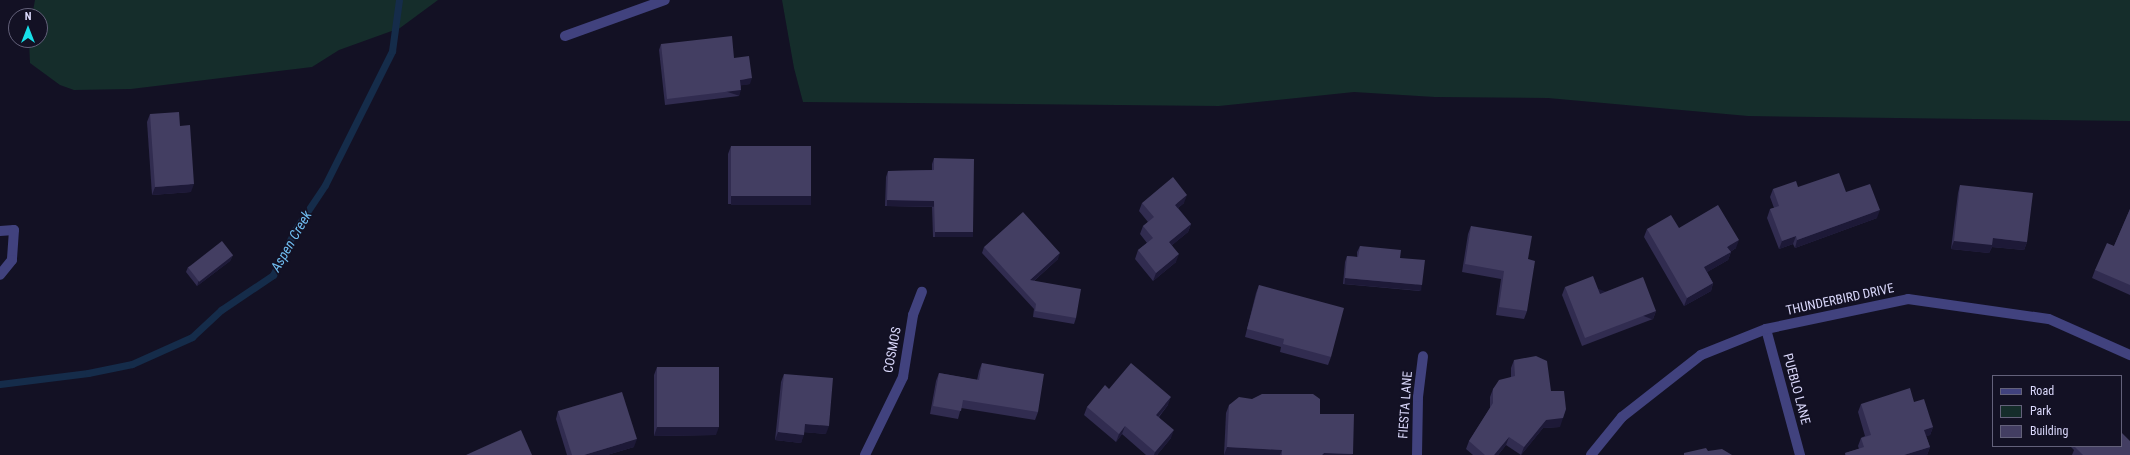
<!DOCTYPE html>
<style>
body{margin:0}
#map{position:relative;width:2130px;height:455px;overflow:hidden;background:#131124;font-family:"Roboto Condensed",sans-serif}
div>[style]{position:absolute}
.green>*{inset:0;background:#152d2b}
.stream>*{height:7px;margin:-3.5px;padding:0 3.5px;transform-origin:3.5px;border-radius:3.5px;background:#152c4a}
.minor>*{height:10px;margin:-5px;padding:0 5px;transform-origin:5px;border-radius:5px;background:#41427e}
.wall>*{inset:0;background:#312c50}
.shaded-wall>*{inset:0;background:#1d1937;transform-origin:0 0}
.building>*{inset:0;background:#433e62;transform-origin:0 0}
span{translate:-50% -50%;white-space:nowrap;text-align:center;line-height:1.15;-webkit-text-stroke:3.5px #131124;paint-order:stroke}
.street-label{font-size:13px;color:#dad8fb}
.water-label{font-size:14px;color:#70bdf1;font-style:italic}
.legend{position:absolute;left:1992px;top:375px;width:130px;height:72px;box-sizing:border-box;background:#131124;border:1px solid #63617a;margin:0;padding:5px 7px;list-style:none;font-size:12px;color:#dad8fb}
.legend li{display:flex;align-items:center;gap:8px;height:20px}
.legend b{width:20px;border:1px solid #63617a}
.north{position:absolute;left:8px;top:8px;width:40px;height:40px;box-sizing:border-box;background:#131124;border:1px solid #63617a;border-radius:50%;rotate:0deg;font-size:11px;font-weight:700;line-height:16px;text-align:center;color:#dad8fb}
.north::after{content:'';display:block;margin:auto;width:14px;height:18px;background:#17dfe8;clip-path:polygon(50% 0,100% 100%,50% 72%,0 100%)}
</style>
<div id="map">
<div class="green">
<div style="clip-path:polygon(35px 0,438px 0,400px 28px,339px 50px,312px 67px,131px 89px,74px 90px,60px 85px,30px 63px,29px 40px,40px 40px,40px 16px,32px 16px)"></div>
<div style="clip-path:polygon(782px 0,2130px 0,2130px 121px,1748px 116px,1548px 98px,1435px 97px,1354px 92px,1219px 106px,803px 102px,794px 68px)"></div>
</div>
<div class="stream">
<div style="left:0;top:384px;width:89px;rotate:-7.1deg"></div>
<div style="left:88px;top:373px;width:45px;rotate:-11.6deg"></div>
<div style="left:132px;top:364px;width:66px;rotate:-24.2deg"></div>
<div style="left:192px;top:337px;width:40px;rotate:-43deg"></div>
<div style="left:221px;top:310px;width:63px;rotate:-33.9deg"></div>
<div style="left:273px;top:275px;width:50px;rotate:-63.9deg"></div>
<div style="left:295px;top:230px;width:54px;rotate:-56.3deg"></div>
<div style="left:325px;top:185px;width:150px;rotate:-63.4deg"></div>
<div style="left:392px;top:51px;width:51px;rotate:-82.2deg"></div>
</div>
<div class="minor">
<div style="left:565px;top:36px;width:106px;rotate:-19.8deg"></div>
<div style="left:0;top:231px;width:14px;rotate:-4deg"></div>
<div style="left:14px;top:230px;width:30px;rotate:94deg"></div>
<div style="left:12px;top:260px;width:19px;rotate:129deg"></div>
<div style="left:1766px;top:329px;width:131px;rotate:74.9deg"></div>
<div style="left:865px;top:455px;width:87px;rotate:-64deg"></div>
<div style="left:903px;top:377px;width:63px;rotate:-80.8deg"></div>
<div style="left:913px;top:315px;width:25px;rotate:-69deg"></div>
<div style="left:1417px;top:455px;width:58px;rotate:-89deg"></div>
<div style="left:1418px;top:397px;width:41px;rotate:-83deg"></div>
<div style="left:1591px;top:455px;width:49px;rotate:-50.8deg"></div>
<div style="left:1622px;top:417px;width:100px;rotate:-38.1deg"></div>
<div style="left:1701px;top:355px;width:70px;rotate:-21.8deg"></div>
<div style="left:1766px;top:329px;width:145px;rotate:-11.9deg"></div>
<div style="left:1908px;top:299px;width:142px;rotate:8.1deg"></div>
<div style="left:2049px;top:319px;width:89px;rotate:24deg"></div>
</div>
<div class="wall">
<div style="clip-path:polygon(661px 44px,734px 58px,750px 84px,741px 85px,739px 96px,665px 105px,659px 50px)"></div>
<div style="clip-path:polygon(150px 114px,180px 126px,191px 192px,152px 195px,147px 122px)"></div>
<div style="clip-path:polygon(731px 146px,808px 204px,728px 204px,728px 154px)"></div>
<div style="clip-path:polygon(934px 158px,971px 237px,933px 237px,932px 207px,885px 206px,886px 177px,888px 171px,932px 170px,932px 164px)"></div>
<div style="clip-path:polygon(1960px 185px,2027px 242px,2024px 250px,1992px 247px,1989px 253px,1951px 249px,1958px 193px)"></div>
<div style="clip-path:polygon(1798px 187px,1846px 192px,1877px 218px,1795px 248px,1793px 244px,1779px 249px,1767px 218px,1770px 209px,1774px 208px,1770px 197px,1773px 189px)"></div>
<div style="clip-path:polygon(1142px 203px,1184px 203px,1178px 208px,1191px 224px,1188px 232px,1172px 245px,1176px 262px,1153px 281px,1135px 259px,1138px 250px,1147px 243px,1140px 234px,1143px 226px,1148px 222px,1139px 211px)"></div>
<div style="clip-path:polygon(2130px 209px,2130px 295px,2092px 278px,2095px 270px,2114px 246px)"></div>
<div style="clip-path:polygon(1471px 226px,1528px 259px,1527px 311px,1524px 319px,1496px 315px,1501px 279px,1462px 272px,1468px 234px)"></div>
<div style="clip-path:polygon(1679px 228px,1736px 248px,1730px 252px,1731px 252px,1728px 260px,1707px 272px,1713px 283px,1711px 291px,1684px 306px,1644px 237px,1647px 229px)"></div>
<div style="clip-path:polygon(1360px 246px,1400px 258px,1420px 291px,1343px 284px,1345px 262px,1347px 256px,1357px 257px,1357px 252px)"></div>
<div style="clip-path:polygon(984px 247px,1058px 259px,1034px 281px,1076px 318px,1074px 324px,1033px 317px,1034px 309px,982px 253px)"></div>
<div style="clip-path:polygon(233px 255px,230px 261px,197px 286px,186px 272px,188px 267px)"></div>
<div style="clip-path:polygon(1259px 285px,1331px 357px,1328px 365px,1280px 352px,1281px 347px,1245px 337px,1256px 293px)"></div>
<div style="clip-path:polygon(1565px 287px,1600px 294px,1656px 311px,1653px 319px,1582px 346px,1562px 295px)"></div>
<div style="clip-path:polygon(1514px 360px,1551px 391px,1560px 427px,1543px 428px,1521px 455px,1506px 445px,1498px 455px,1473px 455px,1466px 449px,1469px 441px,1490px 408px,1490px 397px,1493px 389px,1511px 377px,1511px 368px)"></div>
<div style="clip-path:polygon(982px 363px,1038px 412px,1035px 420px,961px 408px,958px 419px,930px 414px,936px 381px,939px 373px,977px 380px,979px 371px)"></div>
<div style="clip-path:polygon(657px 367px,716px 435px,654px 436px,654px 375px)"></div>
<div style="clip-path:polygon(784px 374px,826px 434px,804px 432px,801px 443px,775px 440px,781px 382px)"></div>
<div style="clip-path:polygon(1109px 389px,1168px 405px,1159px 417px,1171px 438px,1157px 455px,1146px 455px,1122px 434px,1116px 442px,1084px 415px,1087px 407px)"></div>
<div style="clip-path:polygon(1914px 402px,1933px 427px,1930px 435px,1926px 436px,1930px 447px,1927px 455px,1845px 455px,1845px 453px,1859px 449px,1858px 446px,1861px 438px,1865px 436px,1858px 412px,1861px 404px)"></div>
<div style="clip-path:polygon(1229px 405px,1320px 414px,1352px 455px,1224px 455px,1226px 413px)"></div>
<div style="clip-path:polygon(558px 411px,634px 447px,607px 455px,567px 455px,556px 419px)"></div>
<div style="clip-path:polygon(2070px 446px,2121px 446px,2130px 455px,2072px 455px,2074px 450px)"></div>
</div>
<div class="shaded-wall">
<div style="clip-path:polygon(752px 78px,750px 84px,738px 86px,740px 80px)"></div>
<div style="left:741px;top:90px;width:6px;height:75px;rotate:108deg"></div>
<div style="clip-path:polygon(194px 184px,191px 192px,152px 195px,155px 187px)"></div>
<div style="clip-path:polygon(1187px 195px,1184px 203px,1172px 213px,1175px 205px)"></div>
<div style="left:731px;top:196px;width:80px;height:9px"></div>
<div style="left:887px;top:200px;width:47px;height:6px;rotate:1deg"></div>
<div style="clip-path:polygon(1880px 210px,1877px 218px,1795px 248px,1797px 240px)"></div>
<div style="clip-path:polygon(1191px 224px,1188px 232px,1166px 250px,1169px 242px)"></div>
<div style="left:935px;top:232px;width:38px;height:5px"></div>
<div style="clip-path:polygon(1796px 236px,1793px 244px,1779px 249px,1782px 241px)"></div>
<div style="clip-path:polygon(1993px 238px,2027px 242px,2024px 250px,1992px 247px,1989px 253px,1951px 249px,1954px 241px)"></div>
<div style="clip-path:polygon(1739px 240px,1736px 248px,1725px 255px,1727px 247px)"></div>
<div style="clip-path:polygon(1731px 252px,1728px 260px,1702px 275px,1704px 267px)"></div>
<div style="clip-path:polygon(1060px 253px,1058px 259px,1028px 286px,1030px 280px)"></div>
<div style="clip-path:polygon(1179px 254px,1176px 262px,1153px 281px,1156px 273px)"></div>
<div style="clip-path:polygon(233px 255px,230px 261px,197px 286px,199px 280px)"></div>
<div style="left:1345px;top:278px;width:77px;height:6px;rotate:5deg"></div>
<div style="clip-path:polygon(1713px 283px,1711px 291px,1684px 306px,1687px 298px)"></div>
<div style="left:1656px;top:311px;width:9px;height:76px;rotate:111deg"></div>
<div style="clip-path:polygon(1171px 397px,1168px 405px,1153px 423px,1156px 415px)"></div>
<div style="clip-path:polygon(1566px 409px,1560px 427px,1543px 428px,1521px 455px,1524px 447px,1546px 420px)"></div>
<div style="clip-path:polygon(805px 424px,829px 426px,826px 434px,802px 432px)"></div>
<div style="clip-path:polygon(1125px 426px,1122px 434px,1116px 442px,1119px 434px)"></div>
<div style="clip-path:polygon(657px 427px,719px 427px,716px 435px,654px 436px)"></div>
<div style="clip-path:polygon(1933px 427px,1930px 435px,1921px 438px,1924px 430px)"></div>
<div style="clip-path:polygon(1174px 430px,1171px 438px,1157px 455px,1154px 455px,1155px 452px)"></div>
<div style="clip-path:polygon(778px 432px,804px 435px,801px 443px,775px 440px)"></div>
<div style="clip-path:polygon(1509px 437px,1506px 445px,1498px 455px,1494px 455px)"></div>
<div style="clip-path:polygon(637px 439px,634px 447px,607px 455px,584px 455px)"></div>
<div style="clip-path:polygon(1227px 447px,1282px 450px,1280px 455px,1224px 455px)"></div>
<div style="clip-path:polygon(1930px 447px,1927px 455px,1904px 455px)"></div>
<div style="clip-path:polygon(1324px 453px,1353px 454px,1352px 455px,1322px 455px)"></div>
</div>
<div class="building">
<div style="clip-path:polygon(732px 36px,734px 58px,749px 56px,752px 78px,740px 80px,741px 90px,667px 99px,661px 44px)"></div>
<div style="clip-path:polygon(179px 112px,180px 126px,190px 125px,194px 184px,155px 187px,150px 114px)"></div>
<div style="left:731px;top:146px;width:80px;height:50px"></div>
<div style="clip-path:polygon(934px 158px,974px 159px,973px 232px,935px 232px,934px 201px,887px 200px,888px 171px,934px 170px)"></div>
<div style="clip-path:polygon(1839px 173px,1846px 192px,1870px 184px,1880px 210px,1797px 240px,1796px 236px,1782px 241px,1770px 209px,1779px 206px,1773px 189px,1796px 181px,1798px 187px)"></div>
<div style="clip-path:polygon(1173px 177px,1187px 195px,1175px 205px,1191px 224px,1169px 242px,1179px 254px,1156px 273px,1138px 250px,1153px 238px,1143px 226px,1154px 217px,1142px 203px)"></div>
<div style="clip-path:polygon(1960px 185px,2033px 193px,2027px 242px,1993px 238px,1992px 245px,1954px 241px)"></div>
<div style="clip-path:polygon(1718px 205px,1739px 240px,1727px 247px,1731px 252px,1704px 267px,1713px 283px,1687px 298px,1647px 229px,1671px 215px,1679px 228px)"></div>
<div style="clip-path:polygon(2130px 209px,2130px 285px,2095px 270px,2107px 243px,2114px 246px)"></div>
<div style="clip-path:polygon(1023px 212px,1060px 253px,1030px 280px,1081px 289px,1076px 318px,1035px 311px,1036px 304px,984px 247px)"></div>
<div style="clip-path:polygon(1471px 226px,1532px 236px,1528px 259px,1535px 261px,1527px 311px,1499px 307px,1504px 271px,1465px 264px)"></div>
<div style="left:222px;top:241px;width:18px;height:43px;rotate:52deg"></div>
<div style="clip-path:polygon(1360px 246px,1401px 250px,1400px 258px,1425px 260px,1422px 285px,1345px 278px,1347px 256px,1358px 257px)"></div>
<div style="clip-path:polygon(1593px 276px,1600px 294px,1643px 277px,1656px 311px,1585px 338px,1565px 287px)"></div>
<div style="clip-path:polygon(1259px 285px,1344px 308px,1331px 357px,1283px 344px,1284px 339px,1247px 329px)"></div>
<div style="clip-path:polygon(1536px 356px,1547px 361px,1551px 391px,1564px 391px,1566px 409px,1563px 418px,1546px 420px,1524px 447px,1509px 437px,1494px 455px,1485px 455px,1469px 441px,1493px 403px,1493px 389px,1499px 380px,1515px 376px,1514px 360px)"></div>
<div style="clip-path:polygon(982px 363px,1044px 374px,1038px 412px,963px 400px,961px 411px,933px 406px,939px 373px,979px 380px)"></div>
<div style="clip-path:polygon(1131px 363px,1171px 397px,1156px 415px,1174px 430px,1155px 452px,1125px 426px,1119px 434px,1087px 407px,1105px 385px,1109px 389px)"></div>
<div style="left:657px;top:367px;width:62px;height:60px"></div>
<div style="clip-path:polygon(784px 374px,833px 378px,829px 426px,805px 424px,804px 435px,778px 432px)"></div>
<div style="clip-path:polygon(1910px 388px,1914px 402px,1924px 399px,1933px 427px,1924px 430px,1930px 447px,1904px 455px,1846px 455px,1845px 453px,1864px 447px,1861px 438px,1871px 435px,1861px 404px)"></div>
<div style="clip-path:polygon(622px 392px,637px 439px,584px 455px,572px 455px,558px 411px)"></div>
<div style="clip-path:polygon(1262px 394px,1313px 394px,1320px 399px,1320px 414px,1354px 414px,1353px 454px,1324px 453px,1322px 455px,1282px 455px,1282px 450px,1227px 447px,1229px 405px,1239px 397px,1252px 399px)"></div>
<div style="clip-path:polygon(521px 430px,532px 455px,466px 455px)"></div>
<div style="clip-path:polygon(2121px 432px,2130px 441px,2130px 455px,2083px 455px,2075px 447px,2076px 446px,2121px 446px)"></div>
<div style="clip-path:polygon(1706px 448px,1708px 451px,1722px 449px,1732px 455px,1684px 455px,1684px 453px)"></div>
</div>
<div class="street-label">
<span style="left:1840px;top:300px;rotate:-12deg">THUNDERBIRD DRIVE</span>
<span style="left:893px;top:350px;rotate:-79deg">COSMOS</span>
<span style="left:1796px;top:389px;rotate:75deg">PUEBLO LANE</span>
<span style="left:1406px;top:405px;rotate:-86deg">FIESTA LANE</span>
</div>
<div class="water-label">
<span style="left:291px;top:241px;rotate:-60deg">Aspen Creek</span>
</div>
<ul class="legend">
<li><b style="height:5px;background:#41427e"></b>Road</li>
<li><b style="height:11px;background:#152d2b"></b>Park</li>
<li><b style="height:11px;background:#433e62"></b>Building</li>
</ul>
<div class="north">N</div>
</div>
